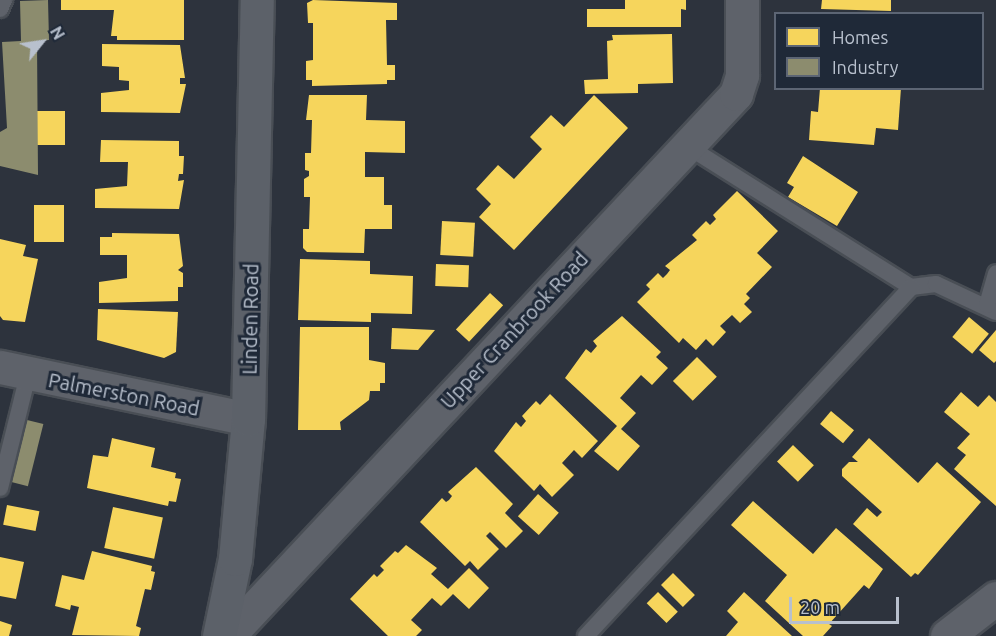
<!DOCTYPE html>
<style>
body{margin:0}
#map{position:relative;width:996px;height:636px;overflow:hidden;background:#2d333d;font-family:Ubuntu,sans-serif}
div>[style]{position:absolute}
.homes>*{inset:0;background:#f6d55c;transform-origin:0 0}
.industry>*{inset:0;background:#8c8c6e;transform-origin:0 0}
.roads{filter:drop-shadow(2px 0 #494e55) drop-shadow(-2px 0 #494e55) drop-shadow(0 2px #494e55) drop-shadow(0 -2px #494e55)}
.lane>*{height:16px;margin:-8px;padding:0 8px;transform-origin:8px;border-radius:8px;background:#5e626a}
.street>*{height:33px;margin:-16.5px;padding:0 16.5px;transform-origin:16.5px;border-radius:16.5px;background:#5e626a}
.secondary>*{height:33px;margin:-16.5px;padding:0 16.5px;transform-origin:16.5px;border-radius:16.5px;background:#5c6169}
span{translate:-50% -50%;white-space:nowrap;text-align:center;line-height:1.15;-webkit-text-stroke:6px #1f2938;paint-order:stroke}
.street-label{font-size:20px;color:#b8c0cd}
.legend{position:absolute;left:774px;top:12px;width:210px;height:78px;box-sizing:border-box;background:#1f2938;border:2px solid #5c6574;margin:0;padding:8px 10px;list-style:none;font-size:18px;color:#b8c0cd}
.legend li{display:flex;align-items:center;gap:12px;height:30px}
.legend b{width:30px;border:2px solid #5c6574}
.north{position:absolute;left:12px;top:12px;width:60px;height:60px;-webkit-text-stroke:4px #1f2938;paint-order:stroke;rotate:60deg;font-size:16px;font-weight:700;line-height:24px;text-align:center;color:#b8c0cd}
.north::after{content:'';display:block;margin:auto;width:21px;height:27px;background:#b8c0cd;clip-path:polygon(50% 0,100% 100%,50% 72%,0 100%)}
.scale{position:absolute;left:789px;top:597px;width:110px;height:27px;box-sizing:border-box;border:3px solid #b8c0cd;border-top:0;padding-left:8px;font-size:18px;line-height:21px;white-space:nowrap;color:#b8c0cd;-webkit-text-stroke:4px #1f2938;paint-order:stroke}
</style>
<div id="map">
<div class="homes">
<div style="clip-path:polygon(61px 0,184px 0,184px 40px,117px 40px,117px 36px,111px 36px,114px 10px,61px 10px)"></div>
<div style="clip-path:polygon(313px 0,397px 3px,397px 20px,386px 20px,387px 65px,395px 65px,395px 80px,387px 80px,387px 84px,312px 86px,312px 80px,306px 80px,306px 61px,313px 60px,313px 23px,308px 23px,307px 3px)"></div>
<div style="clip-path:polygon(625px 0,686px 0,686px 10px,681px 9px,681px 27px,587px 27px,587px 9px,625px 9px)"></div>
<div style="clip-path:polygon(822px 0,891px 0,891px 11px,821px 9px)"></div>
<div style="clip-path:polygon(672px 34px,673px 83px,638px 84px,638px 93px,585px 94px,584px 80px,608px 79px,607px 41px,613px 40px,612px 35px)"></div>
<div style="clip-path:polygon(102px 44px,180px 45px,185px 78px,180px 78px,180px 84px,186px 84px,180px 113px,101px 112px,101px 93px,129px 90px,129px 81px,119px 80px,119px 67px,102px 66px)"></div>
<div style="clip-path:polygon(820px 88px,901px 88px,898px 130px,876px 128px,874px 145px,809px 140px,811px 111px,818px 112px)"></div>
<div style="clip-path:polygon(309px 95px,367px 95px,366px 120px,405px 121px,405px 153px,365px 152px,365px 177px,384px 177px,384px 205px,392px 205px,392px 229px,365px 229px,364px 253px,307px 252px,303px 248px,303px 229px,309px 229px,310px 197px,304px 197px,304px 179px,309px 176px,309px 171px,305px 170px,305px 153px,311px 153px,312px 120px,306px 120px)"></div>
<div style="clip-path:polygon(594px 95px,628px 128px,514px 250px,479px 217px,491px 204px,476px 189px,498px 165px,514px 179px,542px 149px,530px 137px,551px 115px,564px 127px)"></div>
<div style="left:37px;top:111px;width:28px;height:34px"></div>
<div style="clip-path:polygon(101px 140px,179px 141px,179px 156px,184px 156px,183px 174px,179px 174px,178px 181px,184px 180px,179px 209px,95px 208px,95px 189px,127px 186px,128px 162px,100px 162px)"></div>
<div style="clip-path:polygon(803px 156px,858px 192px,837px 226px,788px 197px,794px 187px,787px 183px)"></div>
<div style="clip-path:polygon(737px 191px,778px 231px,757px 253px,772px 267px,746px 294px,750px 298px,744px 304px,752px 312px,740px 323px,732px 315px,720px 326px,726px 332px,713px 346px,706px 339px,696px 350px,683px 338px,679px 343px,637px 302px,650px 289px,646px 285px,658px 273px,663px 278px,667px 274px,670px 270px,665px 266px,697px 240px,692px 235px,706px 221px,710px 225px,716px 219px,713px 215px)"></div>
<div style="left:34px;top:205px;width:30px;height:37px"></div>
<div style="left:442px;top:221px;width:33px;height:34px;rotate:3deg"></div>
<div style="clip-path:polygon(112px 233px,179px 234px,183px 266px,178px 270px,183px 273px,183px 287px,178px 287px,178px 301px,99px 303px,99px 282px,127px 278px,127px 255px,100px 255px,100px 237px,112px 237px)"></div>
<div style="clip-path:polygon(0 239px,26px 245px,23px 256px,38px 259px,25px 322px,3px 320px,0 316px)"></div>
<div style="clip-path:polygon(300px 259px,370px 261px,370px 274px,413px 276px,412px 314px,371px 313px,371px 322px,298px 320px)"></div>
<div style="left:436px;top:264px;width:33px;height:22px;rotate:2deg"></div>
<div style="left:490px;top:293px;width:18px;height:50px;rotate:43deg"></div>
<div style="clip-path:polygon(98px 309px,178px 312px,176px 352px,164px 358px,97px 340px)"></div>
<div style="clip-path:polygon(622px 316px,661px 352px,656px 357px,668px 368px,652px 385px,641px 375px,620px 398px,636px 413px,621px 429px,640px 446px,618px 471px,594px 451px,617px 426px,565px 378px,586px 349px,591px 353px,597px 346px,593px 341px)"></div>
<div style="left:969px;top:317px;width:26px;height:26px;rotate:40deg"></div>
<div style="clip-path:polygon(300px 327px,369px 327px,369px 360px,385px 363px,385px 383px,380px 383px,380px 391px,370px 391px,369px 400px,340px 422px,341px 430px,298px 430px)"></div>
<div style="clip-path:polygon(392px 328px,435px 330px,418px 350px,391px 349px)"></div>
<div style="clip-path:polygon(996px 330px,996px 361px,994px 363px,979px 350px)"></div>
<div style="left:697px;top:357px;width:28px;height:34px;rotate:45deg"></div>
<div style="clip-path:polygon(961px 392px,978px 407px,989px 395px,996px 402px,996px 506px,954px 469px,966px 455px,957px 448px,970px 434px,944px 412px)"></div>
<div style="clip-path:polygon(550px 394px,598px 441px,582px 458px,574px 450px,562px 463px,574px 475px,552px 497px,540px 484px,534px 491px,494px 451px,516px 422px,521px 427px,526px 421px,522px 416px,536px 401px,540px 405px)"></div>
<div style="left:831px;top:411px;width:30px;height:17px;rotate:40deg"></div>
<div style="clip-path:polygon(112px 438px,155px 448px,151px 467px,176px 473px,175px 478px,181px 479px,176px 502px,169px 501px,168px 506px,87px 488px,93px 455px,108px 457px)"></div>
<div style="clip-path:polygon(869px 438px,918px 483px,937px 462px,981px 502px,918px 575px,915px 573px,911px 577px,853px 524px,867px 508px,877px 517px,882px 512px,842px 476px,842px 469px,849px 462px,858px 462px,852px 457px)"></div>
<div style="left:793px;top:445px;width:29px;height:23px;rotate:44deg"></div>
<div style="clip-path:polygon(476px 467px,513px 504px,505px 513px,523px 531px,506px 548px,490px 532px,486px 536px,499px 549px,478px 570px,470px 561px,465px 566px,420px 522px,442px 498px,446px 502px,449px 500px,452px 496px,448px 492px)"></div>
<div style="left:538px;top:494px;width:28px;height:30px;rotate:42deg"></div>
<div style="clip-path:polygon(753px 501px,813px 554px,836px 528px,883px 569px,869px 589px,864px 585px,829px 624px,832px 626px,823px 636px,803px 636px,765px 601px,787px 575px,731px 525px)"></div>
<div style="left:7px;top:505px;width:33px;height:20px;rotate:11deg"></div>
<div style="left:113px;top:507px;width:51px;height:42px;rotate:12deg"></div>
<div style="clip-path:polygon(406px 545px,437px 568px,431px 574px,448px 589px,469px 568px,489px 588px,469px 609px,453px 594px,441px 606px,432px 598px,411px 620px,422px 630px,416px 636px,388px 636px,350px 599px,374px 574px,377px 577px,384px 570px,380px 566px,395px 551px,398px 553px)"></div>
<div style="clip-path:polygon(92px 551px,152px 566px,151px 571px,155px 572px,151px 590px,145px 589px,136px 626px,141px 628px,139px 636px,72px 635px,79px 607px,71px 605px,70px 610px,55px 606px,62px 575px,84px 580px)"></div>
<div style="clip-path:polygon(0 557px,24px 562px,16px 599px,0 596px)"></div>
<div style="left:673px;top:573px;width:31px;height:17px;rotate:45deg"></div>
<div style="left:658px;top:592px;width:28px;height:16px;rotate:45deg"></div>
<div style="clip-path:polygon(744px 592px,792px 636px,726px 636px,738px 622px,727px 611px)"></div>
<div style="clip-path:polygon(0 621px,12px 625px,9px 636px,0 636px)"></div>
</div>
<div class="industry">
<div style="clip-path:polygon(48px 0,49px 40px,37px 41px,38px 175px,0 166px,0 132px,7px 128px,2px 42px,21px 41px,20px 1px)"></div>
<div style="left:23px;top:419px;width:21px;height:64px;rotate:14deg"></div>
</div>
<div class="roads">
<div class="lane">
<div style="left:0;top:9px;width:10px;rotate:-66deg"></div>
<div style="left:687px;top:146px;width:265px;rotate:32.2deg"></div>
<div style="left:911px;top:287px;width:25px;rotate:-7deg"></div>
<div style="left:936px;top:284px;width:66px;rotate:25deg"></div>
<div style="left:987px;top:305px;width:33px;rotate:-74deg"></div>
<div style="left:0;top:488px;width:116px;rotate:-76.1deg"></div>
<div style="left:586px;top:636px;width:477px;rotate:-47deg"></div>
</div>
<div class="street">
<div style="left:0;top:367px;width:253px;rotate:11.8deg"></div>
<div style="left:228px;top:636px;width:743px;rotate:-46.85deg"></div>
<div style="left:736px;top:94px;width:20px;rotate:-72deg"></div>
<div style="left:742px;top:75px;width:75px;rotate:-90deg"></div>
<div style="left:947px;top:636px;width:62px;rotate:-37.8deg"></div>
</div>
<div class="secondary">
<div style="left:219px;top:636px;width:79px;rotate:-78.3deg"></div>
<div style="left:235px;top:559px;width:141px;rotate:-84.7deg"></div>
<div style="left:248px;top:419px;width:419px;rotate:-88.8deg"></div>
</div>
</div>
<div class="street-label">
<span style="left:250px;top:319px;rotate:-89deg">Linden Road</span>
<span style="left:514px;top:330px;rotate:-47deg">Upper Cranbrook Road</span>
<span style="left:124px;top:394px;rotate:11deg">Palmerston Road</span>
</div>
<ul class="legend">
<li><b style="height:16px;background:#f6d55c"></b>Homes</li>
<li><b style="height:16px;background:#8c8c6e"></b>Industry</li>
</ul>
<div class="north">N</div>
<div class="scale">20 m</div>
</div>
